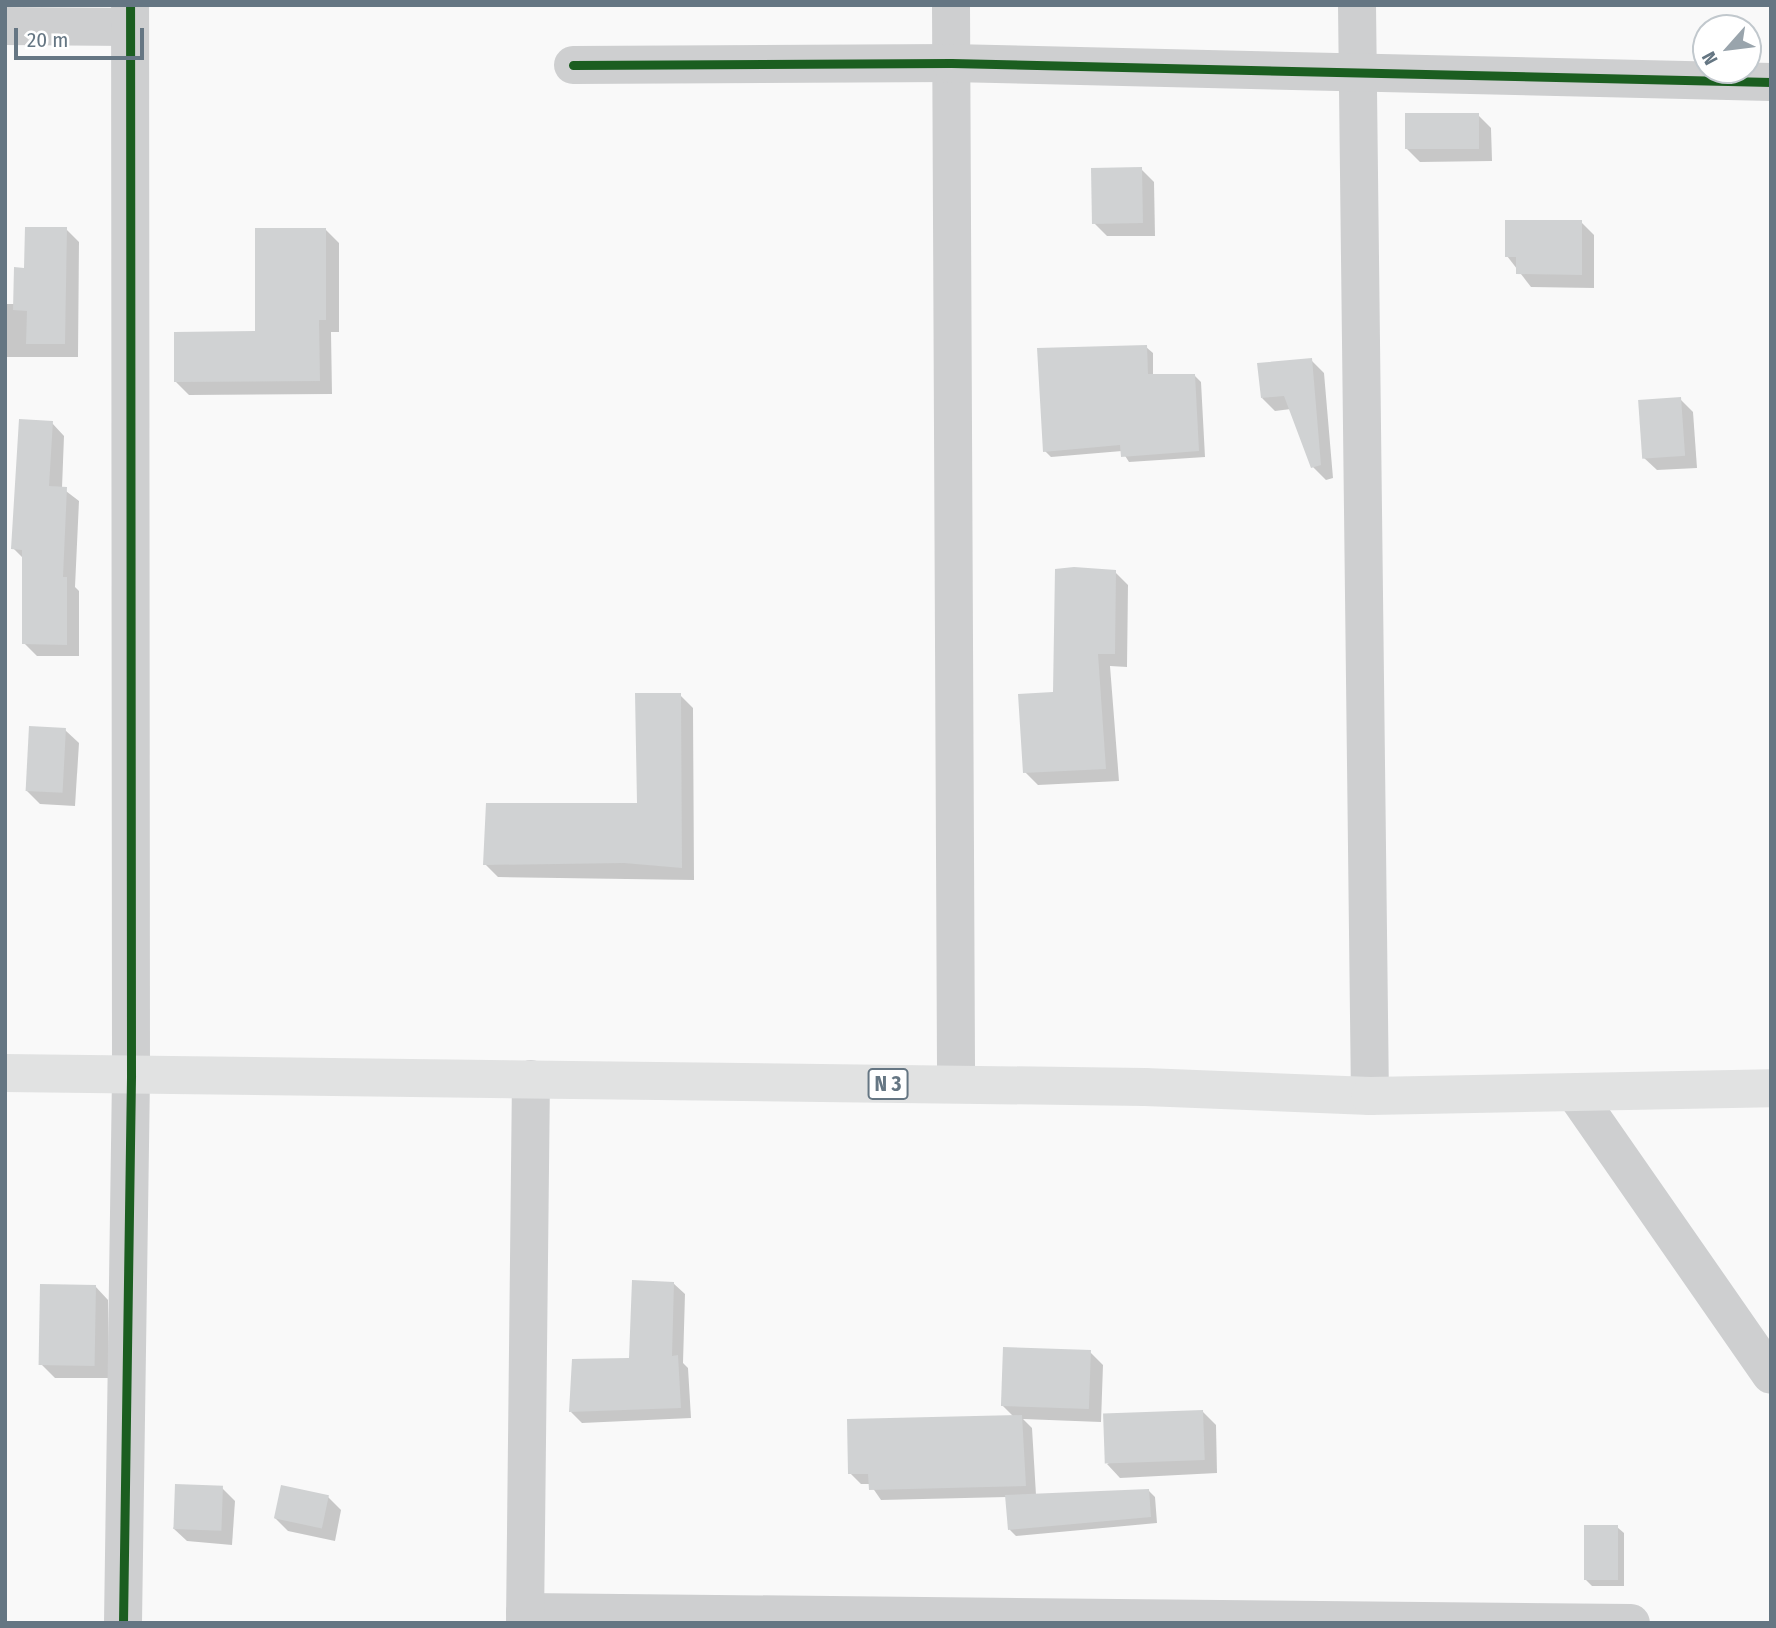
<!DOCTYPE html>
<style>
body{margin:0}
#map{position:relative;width:1776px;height:1628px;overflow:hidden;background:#f9f9f9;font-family:"Fira Sans Condensed",sans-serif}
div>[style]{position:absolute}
.shadow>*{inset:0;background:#0003}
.building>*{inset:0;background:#d0d2d3;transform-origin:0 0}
.minor>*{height:38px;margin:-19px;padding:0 19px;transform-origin:19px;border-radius:19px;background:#cecfd0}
.primary>*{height:38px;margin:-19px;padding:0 19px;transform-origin:19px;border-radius:19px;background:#e1e2e2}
.cycleway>*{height:9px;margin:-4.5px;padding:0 4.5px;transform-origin:4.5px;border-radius:4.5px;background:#1b5e20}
span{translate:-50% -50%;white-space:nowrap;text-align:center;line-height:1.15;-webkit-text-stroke:7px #fff;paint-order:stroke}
.shield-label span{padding:2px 5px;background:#fff;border:2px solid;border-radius:5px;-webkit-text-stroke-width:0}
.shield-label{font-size:21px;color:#657683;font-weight:700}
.frame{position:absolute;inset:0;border:7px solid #657683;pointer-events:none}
.north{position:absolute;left:1692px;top:14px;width:70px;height:70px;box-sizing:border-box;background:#fff;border:2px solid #c1c8cd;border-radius:50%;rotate:242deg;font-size:19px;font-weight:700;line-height:28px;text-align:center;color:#657683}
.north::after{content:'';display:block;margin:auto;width:24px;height:32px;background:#99a4ac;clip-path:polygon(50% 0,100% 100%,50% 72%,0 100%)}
.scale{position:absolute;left:14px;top:28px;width:130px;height:32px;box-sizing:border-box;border:4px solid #657683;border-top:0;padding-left:9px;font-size:21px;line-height:24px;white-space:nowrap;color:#657683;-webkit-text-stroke:5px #fff;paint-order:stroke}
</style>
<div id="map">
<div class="shadow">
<div style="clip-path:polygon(1478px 115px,1491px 128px,1492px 161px,1420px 162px,1407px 149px)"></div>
<div style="clip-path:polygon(1141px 169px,1154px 182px,1155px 236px,1107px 236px,1094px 223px)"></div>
<div style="clip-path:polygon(1581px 222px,1594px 235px,1594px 288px,1531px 287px,1507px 256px)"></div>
<div style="clip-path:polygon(66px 229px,79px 242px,78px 357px,5px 357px,5px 304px,15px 304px,26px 270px)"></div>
<div style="clip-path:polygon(326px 230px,339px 243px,339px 332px,331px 332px,332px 394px,189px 395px,176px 382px,256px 333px)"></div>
<div style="clip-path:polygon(1146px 347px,1153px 353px,1153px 376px,1194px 375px,1201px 382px,1205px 457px,1129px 462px,1122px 451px,1051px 457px,1045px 451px)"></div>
<div style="clip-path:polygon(1311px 360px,1324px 373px,1333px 478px,1326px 480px,1313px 467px,1291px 409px,1275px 411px,1262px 398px)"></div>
<div style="clip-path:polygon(1680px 399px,1693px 412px,1697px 468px,1657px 470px,1643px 457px)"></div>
<div style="clip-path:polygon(52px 423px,64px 436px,62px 488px,79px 501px,75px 587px,79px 591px,79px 656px,37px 656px,24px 643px,24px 559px,13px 548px)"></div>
<div style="clip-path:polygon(1115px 572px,1128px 585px,1127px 667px,1110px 666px,1119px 781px,1038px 785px,1025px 772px,1054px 693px)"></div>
<div style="clip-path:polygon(680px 695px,693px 708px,694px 880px,498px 877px,485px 864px,638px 805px)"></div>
<div style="clip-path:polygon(65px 730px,79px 743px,75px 806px,40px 804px,27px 791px)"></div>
<div style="clip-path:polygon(673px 1283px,685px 1294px,683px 1363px,688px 1368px,691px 1418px,582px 1423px,571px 1412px,631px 1360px)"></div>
<div style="clip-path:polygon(95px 1286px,108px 1300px,109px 1378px,55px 1378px,42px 1365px)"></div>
<div style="clip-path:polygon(1090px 1352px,1103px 1365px,1101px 1422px,1023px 1419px,1032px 1428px,1036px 1495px,1149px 1491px,1155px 1497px,1157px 1523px,1016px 1536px,1010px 1530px,1007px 1497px,881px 1500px,870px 1484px,861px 1484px,850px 1473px,1014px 1417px,1002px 1405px)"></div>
<div style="clip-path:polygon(1203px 1412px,1216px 1425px,1217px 1473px,1120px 1478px,1107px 1464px)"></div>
<div style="clip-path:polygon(222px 1488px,235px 1501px,232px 1545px,187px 1541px,173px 1528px)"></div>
<div style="clip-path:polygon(328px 1497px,341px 1510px,335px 1541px,288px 1531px,275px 1518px)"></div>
<div style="clip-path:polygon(1617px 1527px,1624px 1533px,1624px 1586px,1592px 1586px,1586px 1580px)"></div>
</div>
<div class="building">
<div style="left:1479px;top:113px;width:36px;height:74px;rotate:90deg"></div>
<div style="left:1142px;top:167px;width:56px;height:51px;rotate:89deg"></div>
<div style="clip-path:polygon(1505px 220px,1582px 220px,1582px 275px,1516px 274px,1516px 257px,1505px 257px)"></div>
<div style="clip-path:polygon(25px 227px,67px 227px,65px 344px,26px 344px,27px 311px,13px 310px,14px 267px,24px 268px)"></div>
<div style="clip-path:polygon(255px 228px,326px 228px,326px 320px,319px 320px,320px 381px,174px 382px,174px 332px,255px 331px)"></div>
<div style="clip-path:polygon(1147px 345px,1148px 374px,1195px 374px,1199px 451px,1121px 457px,1120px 445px,1043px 452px,1037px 348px)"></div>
<div style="clip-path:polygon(1312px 358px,1321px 465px,1311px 468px,1284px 396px,1261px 398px,1257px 363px)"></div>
<div style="left:1681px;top:397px;width:59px;height:43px;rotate:86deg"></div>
<div style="clip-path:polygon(19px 419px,53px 421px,49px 486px,67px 487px,63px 577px,67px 577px,67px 645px,22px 644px,22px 550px,11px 549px)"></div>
<div style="clip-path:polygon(1074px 567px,1116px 570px,1115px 654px,1098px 654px,1106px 769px,1023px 773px,1018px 694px,1053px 692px,1055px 569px)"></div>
<div style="clip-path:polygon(635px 693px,681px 693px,682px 868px,624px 863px,483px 865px,486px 803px,637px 803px)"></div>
<div style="left:29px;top:726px;width:37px;height:65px;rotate:3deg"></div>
<div style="clip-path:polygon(632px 1280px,674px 1282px,672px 1356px,678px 1355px,681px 1408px,569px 1412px,572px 1359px,629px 1358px)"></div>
<div style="left:40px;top:1284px;width:56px;height:81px;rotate:1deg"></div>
<div style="left:1003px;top:1347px;width:88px;height:59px;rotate:2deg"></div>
<div style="left:1203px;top:1410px;width:50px;height:100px;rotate:88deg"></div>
<div style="clip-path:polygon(1022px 1415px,1026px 1486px,869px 1490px,868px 1474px,848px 1474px,847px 1419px)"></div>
<div style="left:175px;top:1484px;width:48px;height:45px;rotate:2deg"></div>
<div style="left:281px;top:1485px;width:49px;height:34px;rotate:12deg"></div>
<div style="clip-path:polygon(1149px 1489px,1151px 1517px,1008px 1530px,1005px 1495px)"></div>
<div style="left:1584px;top:1525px;width:34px;height:55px"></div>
</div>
<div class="minor">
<div style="left:951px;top:5px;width:1079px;rotate:89.73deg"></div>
<div style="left:1357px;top:5px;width:1091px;rotate:89.32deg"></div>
<div style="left:5px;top:26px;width:125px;rotate:0.5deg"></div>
<div style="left:573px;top:65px;width:378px;rotate:-0.3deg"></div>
<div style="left:951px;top:63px;width:820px;rotate:1.33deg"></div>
<div style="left:1575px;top:1093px;width:343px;rotate:55.2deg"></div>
<div style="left:525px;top:1612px;width:1106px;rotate:0.57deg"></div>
<div style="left:123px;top:1623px;width:548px;rotate:-89.16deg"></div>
<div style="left:131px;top:1075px;width:1070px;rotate:-90.05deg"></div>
<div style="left:525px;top:1623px;width:544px;rotate:-89.37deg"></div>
</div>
<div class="primary">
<div style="left:5px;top:1073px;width:1140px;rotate:0.7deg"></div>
<div style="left:1145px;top:1087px;width:225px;rotate:2.3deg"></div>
<div style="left:1370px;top:1096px;width:401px;rotate:-1.1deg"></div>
</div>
<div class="cycleway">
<div style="left:573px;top:65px;width:378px;rotate:-0.3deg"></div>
<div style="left:951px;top:63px;width:820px;rotate:1.33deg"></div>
<div style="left:123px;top:1623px;width:548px;rotate:-89.16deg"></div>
<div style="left:131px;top:1075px;width:1070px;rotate:-90.05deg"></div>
</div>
<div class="shield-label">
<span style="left:888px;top:1084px">N 3</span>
</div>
<div class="frame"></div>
<div class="north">N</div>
<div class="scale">20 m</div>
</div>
